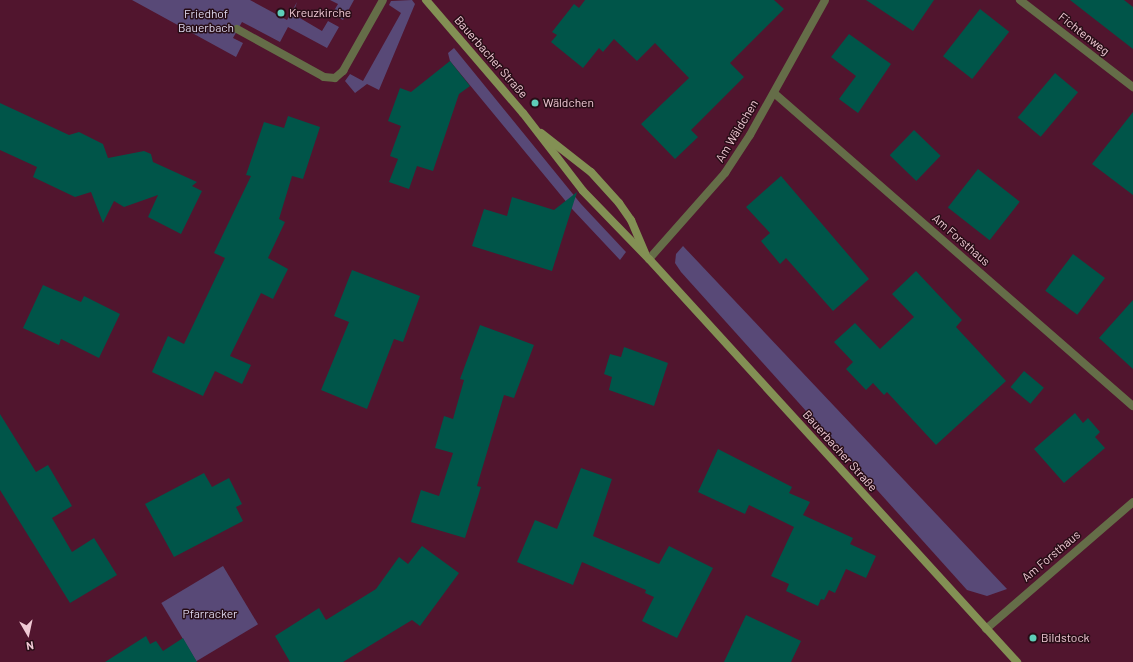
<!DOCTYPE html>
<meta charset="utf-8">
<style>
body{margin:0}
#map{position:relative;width:1133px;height:662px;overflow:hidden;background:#51152e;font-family:Barlow,sans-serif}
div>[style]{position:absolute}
.green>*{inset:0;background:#584977;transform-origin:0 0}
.building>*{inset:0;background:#005549;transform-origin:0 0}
.street>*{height:8px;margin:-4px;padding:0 4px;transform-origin:4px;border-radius:4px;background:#656d48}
.secondary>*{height:8px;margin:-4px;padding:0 4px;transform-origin:4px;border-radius:4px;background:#839054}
.dots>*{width:11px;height:11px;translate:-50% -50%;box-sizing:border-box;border:2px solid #270d16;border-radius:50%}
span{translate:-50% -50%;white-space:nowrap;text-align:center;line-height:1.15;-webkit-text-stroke:3px #270d16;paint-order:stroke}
.poi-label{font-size:12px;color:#efc9d4}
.left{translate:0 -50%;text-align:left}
.park-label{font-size:12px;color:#dfd9ef}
.street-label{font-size:12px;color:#efc9d4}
.north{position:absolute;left:8px;top:614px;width:40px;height:40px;-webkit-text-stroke:3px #270d16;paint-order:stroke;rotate:171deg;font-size:11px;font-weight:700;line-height:16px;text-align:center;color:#efc9d4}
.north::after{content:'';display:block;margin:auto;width:14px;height:18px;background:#efc9d4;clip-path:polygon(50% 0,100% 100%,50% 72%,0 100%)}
</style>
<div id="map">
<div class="green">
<div style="clip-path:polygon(132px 0,250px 0,287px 20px,297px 2px,293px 14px,322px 31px,328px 21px,339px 27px,327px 48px,288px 27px,280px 42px,242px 22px,233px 38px,243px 43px,236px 57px)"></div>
<div style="clip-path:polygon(330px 0,354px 0,343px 20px,332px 14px,338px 4px)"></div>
<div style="clip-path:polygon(412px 0,415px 4px,379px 90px,367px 84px,355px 93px,345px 81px,350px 74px,363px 81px,401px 13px,389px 5px,391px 1px)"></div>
<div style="clip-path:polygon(454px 48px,581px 204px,626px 252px,620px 260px,573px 210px,450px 61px,448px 53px)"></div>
<div style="clip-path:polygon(683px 246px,1007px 589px,987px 596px,967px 590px,681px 272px,675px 263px,676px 254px)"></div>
<div style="left:223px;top:566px;width:68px;height:72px;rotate:59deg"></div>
</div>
<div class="building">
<div style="clip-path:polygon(585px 0,774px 0,784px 9px,730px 63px,744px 77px,691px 130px,698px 137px,675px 159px,641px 124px,689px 78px,655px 43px,637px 61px,614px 39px,603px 52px,599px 48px,583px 68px,551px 42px,557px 35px,552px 32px,574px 4px,579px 8px)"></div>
<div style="clip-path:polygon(866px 0,934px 0,913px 31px)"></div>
<div style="clip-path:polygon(1070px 0,1124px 0,1133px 7px,1133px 49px)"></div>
<div style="left:980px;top:9px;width:37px;height:60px;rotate:38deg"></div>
<div style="clip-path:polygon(849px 34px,891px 64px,858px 113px,839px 99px,856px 76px,831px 57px)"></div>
<div style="clip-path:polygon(450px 61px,470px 86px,459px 94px,433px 171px,417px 166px,409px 189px,389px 182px,398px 159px,390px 156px,401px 126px,388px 121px,400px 88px,411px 92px)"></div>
<div style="left:1055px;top:73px;width:30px;height:58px;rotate:40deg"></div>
<div style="clip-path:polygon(0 103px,69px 135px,79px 132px,103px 144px,108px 158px,144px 151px,151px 154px,153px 162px,197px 182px,192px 186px,202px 191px,181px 234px,148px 217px,158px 195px,124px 207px,114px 201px,103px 223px,91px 192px,75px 197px,33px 177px,37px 167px,0 150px)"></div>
<div style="clip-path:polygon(1133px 112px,1133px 195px,1092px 164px)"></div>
<div style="clip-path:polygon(288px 116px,320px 127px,303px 179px,292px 176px,279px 219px,285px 222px,268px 258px,288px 269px,273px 299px,261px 293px,230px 356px,251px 365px,242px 384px,215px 371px,203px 396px,152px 372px,168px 336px,184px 344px,225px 258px,214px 253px,251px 176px,246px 175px,264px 122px,284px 128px)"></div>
<div style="left:914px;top:130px;width:37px;height:35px;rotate:44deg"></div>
<div style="left:978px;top:169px;width:53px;height:49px;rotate:38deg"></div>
<div style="clip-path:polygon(781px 176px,869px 279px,833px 311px,786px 258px,780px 264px,761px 241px,770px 233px,746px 207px)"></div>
<div style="clip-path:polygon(577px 192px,552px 271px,472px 246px,484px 209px,507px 216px,512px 197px,554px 210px)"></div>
<div style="left:1073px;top:254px;width:40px;height:46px;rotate:37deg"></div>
<div style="clip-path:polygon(352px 270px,420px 296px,403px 342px,394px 339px,367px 409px,321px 390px,349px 322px,334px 316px)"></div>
<div style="clip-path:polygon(916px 271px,962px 320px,956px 327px,1006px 381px,936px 445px,887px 392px,884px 395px,873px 383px,866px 390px,846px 369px,853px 362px,834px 342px,855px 323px,880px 349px,914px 317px,892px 294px)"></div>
<div style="clip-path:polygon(43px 285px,81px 302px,84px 296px,120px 314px,99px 358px,61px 339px,59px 345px,23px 328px)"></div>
<div style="clip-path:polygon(1133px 300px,1133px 369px,1099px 338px)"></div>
<div style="clip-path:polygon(480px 325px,534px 345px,514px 398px,504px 395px,477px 486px,481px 487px,465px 538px,411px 522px,421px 490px,439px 496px,453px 453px,435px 448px,444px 416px,453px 419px,464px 380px,460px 379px)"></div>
<div style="clip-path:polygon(624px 347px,668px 363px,654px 406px,609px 390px,612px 377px,604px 374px,610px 354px,621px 357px)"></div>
<div style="left:1024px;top:371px;width:26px;height:21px;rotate:40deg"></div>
<div style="clip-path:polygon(1075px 413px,1083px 423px,1088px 418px,1100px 432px,1095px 437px,1105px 448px,1064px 483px,1034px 449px)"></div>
<div style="clip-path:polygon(0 414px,36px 472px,48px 465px,72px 506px,52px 518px,72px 552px,94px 538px,117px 575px,70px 603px,0 490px)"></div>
<div style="clip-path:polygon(718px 449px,792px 487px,789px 493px,810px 502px,803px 515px,853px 538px,850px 544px,876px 556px,866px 578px,846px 569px,835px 593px,829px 590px,824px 600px,821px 599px,818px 606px,786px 591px,789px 584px,771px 576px,794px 527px,749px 505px,745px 514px,698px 492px)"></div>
<div style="clip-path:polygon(581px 468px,612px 479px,593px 536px,659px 564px,669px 546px,713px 568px,677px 638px,642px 621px,654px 597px,645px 593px,646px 590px,582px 562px,573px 585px,517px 562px,535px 520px,557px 529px)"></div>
<div style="clip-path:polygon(204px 473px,212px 487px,229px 478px,242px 504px,236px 507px,243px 521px,174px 557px,145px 504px)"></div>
<div style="clip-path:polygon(422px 546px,459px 573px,420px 626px,412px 620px,343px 662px,290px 662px,275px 636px,319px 608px,326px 620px,376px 589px,399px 557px,408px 564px)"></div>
<div style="clip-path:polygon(746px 615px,801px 641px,791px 662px,724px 662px)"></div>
<div style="clip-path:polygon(146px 636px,150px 644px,156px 641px,163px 651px,183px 638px,197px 662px,105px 662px)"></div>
</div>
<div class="street">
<div style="left:1020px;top:0;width:143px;rotate:37.6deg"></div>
<div style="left:237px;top:29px;width:99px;rotate:28.9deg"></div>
<div style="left:324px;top:77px;width:11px;rotate:5deg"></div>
<div style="left:335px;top:78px;width:11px;rotate:-41deg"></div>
<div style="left:343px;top:71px;width:81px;rotate:-60.6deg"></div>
<div style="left:774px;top:93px;width:476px;rotate:41.1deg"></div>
<div style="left:649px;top:259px;width:115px;rotate:-48.5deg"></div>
<div style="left:725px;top:173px;width:45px;rotate:-56.7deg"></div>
<div style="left:750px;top:135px;width:154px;rotate:-60.9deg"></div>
<div style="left:986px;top:629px;width:194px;rotate:-40.8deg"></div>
</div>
<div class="secondary">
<div style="left:426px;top:0;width:149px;rotate:49.4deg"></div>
<div style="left:523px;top:113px;width:98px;rotate:52.4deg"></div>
<div style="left:583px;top:191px;width:95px;rotate:45.9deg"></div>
<div style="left:649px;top:259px;width:546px;rotate:47.6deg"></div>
<div style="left:541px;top:133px;width:63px;rotate:38deg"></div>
<div style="left:591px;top:172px;width:42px;rotate:47.9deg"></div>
<div style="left:619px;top:203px;width:21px;rotate:55deg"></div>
<div style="left:631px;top:220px;width:36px;rotate:67deg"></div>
</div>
<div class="dots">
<div style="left:281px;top:13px;background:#5eceb8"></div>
<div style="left:535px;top:103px;background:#5eceb8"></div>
<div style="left:1033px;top:638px;background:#5eceb8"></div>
</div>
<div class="poi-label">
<span class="left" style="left:289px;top:13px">Kreuzkirche</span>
<span class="left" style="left:543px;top:103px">Wäldchen</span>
<span class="left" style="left:1041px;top:638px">Bildstock</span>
</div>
<div class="park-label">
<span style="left:206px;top:21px">Friedhof<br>Bauerbach</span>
<span style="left:210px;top:614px">Pfarracker</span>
</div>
<div class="street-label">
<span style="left:1084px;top:34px;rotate:38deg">Fichtenweg</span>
<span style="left:491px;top:57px;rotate:49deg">Bauerbacher Straße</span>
<span style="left:737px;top:131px;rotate:-59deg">Am Wäldchen</span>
<span style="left:961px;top:240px;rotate:41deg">Am Forsthaus</span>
<span style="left:840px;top:451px;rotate:48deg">Bauerbacher Straße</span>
<span style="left:1051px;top:556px;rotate:-40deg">Am Forsthaus</span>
</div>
<div class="north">N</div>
</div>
